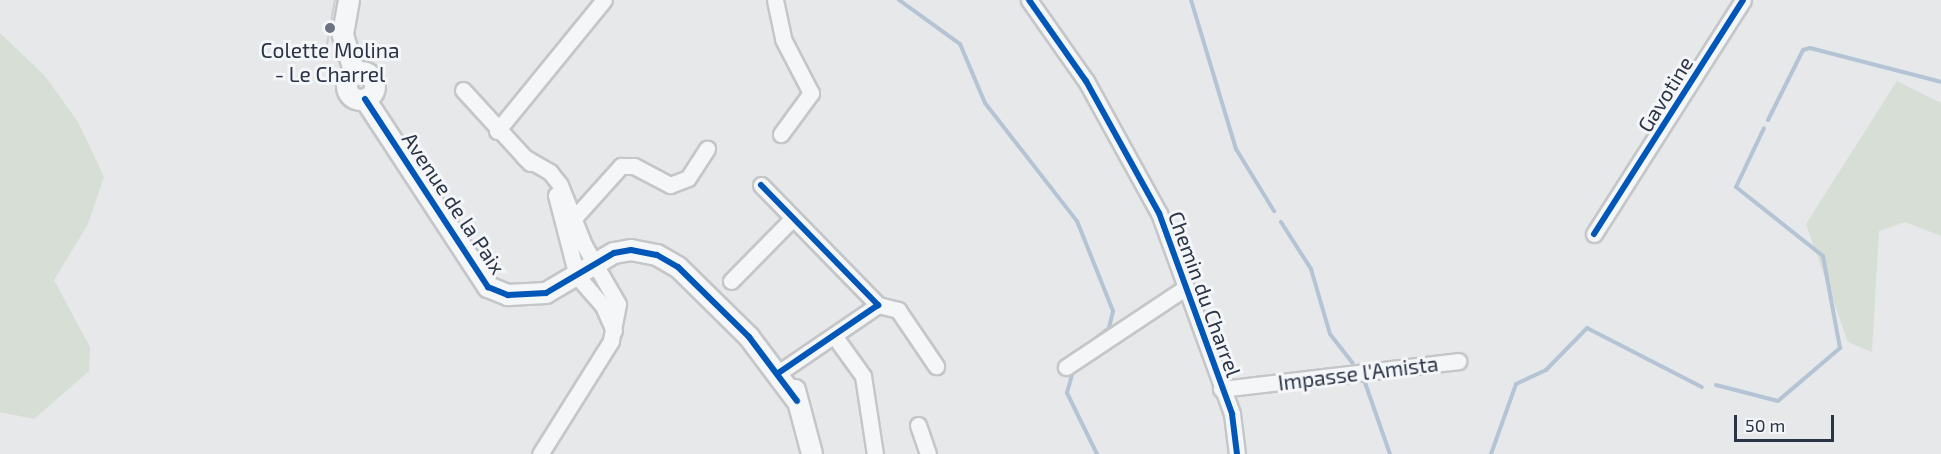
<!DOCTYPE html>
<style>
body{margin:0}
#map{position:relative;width:1941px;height:454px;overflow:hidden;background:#e6e8ea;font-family:"Exo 2",sans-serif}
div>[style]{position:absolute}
.green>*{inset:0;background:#d6ded6}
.stream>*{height:4px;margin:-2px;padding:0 2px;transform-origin:2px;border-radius:2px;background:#b4c4d5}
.roads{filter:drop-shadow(2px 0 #c4c6c8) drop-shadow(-2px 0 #c4c6c8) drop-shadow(0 2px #c4c6c8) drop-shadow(0 -2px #c4c6c8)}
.minor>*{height:15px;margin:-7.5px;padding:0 7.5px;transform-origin:7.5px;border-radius:7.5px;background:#f5f6f7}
.tertiary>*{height:20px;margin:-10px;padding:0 10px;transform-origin:10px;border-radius:10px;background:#f5f6f7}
.tertiary>.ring{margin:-10px;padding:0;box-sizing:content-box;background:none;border:20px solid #f5f6f7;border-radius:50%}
.tram>*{height:1.5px;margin:-0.75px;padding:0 0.75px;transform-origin:0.75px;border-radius:0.75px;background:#cecfd2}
.cycleway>*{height:6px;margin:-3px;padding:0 3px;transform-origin:3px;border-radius:3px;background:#0057b8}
.dots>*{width:16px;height:16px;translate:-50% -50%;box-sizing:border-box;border:3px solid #f4f6f9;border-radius:50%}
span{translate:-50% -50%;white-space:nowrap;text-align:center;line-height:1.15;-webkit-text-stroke:6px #f4f6f9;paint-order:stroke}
.poi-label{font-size:21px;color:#2b3445}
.street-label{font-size:21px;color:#2b3445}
.scale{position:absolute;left:1734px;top:415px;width:100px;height:27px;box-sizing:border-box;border:3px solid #2b3445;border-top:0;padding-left:8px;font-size:18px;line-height:21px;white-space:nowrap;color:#2b3445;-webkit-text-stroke:4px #f4f6f9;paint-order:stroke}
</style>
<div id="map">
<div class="green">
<div style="clip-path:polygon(0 33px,45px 76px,78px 122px,104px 177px,88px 224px,54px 280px,90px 347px,89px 371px,34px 419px,0 412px)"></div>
<div style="clip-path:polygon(1897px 81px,1941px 103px,1941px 236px,1905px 222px,1879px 231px,1872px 352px,1848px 342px,1806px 224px)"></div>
</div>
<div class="stream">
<div style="left:899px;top:0;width:75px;rotate:35.8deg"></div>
<div style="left:960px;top:44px;width:64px;rotate:67deg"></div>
<div style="left:985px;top:103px;width:150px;rotate:52.1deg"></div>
<div style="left:1077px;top:221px;width:97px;rotate:68.2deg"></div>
<div style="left:1113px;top:311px;width:17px;rotate:103deg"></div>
<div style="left:1109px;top:328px;width:23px;rotate:142deg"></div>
<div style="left:1191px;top:0;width:156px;rotate:73.2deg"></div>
<div style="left:1236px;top:149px;width:73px;rotate:58.5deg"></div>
<div style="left:1768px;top:120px;width:78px;rotate:-63.4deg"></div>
<div style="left:1803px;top:50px;width:7px;rotate:-16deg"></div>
<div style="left:1810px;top:48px;width:135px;rotate:14.5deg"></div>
<div style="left:1281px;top:222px;width:56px;rotate:57.4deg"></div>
<div style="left:1311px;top:269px;width:68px;rotate:73.7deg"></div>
<div style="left:1330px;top:334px;width:37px;rotate:52deg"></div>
<div style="left:1074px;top:368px;width:26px;rotate:106deg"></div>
<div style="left:1067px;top:393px;width:68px;rotate:63.8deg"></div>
<div style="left:1363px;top:377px;width:82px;rotate:70.7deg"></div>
<div style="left:1716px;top:385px;width:64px;rotate:14.5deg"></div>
<div style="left:1778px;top:401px;width:82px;rotate:-40.5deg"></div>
<div style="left:1840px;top:348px;width:94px;rotate:-100.5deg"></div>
<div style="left:1823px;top:256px;width:111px;rotate:-141.6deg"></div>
<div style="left:1736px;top:187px;width:65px;rotate:-64.6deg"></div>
<div style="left:1491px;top:454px;width:74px;rotate:-70.3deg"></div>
<div style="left:1516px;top:384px;width:33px;rotate:-25deg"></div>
<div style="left:1546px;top:370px;width:59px;rotate:-45.7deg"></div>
<div style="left:1587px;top:328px;width:129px;rotate:27.2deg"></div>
</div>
<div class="roads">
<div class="minor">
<div style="left:775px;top:0;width:40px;rotate:78deg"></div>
<div style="left:783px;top:39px;width:61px;rotate:62.6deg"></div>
<div style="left:811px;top:93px;width:51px;rotate:126.2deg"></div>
<div style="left:1029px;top:0;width:99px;rotate:54.9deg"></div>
<div style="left:1086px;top:81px;width:151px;rotate:61.1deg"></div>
<div style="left:1159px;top:213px;width:214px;rotate:70deg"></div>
<div style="left:1232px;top:414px;width:40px;rotate:82.9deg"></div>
<div style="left:463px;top:90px;width:99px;rotate:47.5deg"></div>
<div style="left:497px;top:131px;width:169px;rotate:-50.8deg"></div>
<div style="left:524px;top:157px;width:30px;rotate:30deg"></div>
<div style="left:550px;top:172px;width:16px;rotate:52deg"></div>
<div style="left:560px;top:185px;width:65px;rotate:68.2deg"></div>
<div style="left:584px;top:245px;width:68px;rotate:60deg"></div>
<div style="left:618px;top:304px;width:38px;rotate:101deg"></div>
<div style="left:611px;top:341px;width:133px;rotate:122.1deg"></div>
<div style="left:761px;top:185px;width:168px;rotate:45.7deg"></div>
<div style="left:878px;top:305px;width:122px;rotate:145.7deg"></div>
<div style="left:556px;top:195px;width:84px;rotate:75.5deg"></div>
<div style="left:577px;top:276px;width:40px;rotate:49deg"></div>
<div style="left:603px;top:306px;width:27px;rotate:66deg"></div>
<div style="left:575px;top:217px;width:69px;rotate:-48deg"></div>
<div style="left:621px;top:166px;width:13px"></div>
<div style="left:634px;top:166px;width:41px;rotate:27.8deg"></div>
<div style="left:670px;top:185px;width:19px;rotate:-21deg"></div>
<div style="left:688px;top:178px;width:35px;rotate:-57deg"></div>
<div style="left:1594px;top:234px;width:277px;rotate:-57.5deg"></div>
<div style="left:731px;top:281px;width:88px;rotate:-45.5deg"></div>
<div style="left:878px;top:305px;width:21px;rotate:14deg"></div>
<div style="left:898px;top:310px;width:68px;rotate:55.8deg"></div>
<div style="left:835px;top:337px;width:48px;rotate:54.3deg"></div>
<div style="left:863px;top:376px;width:79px;rotate:81.3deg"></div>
<div style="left:1066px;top:367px;width:143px;rotate:-33.6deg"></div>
<div style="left:1221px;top:389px;width:239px;rotate:-6.7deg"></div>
<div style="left:918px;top:425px;width:31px;rotate:71deg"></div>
</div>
<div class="tertiary">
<div style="left:349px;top:0;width:36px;rotate:100deg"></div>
<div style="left:343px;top:35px;width:41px;rotate:72.9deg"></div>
<div class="ring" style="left:347px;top:72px;width:8px;height:8px"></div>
<div style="left:365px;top:99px;width:225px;rotate:56.8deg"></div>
<div style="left:488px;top:287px;width:22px;rotate:22deg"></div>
<div style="left:508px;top:295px;width:38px;rotate:-3deg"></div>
<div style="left:546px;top:293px;width:79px;rotate:-30.5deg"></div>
<div style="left:614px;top:253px;width:17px;rotate:-10deg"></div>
<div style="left:631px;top:250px;width:26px;rotate:11deg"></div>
<div style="left:657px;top:255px;width:24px;rotate:30deg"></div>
<div style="left:678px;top:267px;width:100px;rotate:44.6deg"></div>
<div style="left:749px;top:337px;width:80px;rotate:53.1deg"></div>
<div style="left:795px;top:390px;width:66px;rotate:75.1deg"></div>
</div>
</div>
<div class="tram">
<div style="left:324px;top:61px;width:62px;rotate:-79.8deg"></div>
</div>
<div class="cycleway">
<div style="left:1029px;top:0;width:99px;rotate:54.9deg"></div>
<div style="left:1086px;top:81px;width:151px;rotate:61.1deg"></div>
<div style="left:1159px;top:213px;width:214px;rotate:70deg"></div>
<div style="left:1232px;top:414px;width:40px;rotate:82.9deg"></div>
<div style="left:365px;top:99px;width:225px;rotate:56.8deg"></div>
<div style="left:488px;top:287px;width:22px;rotate:22deg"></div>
<div style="left:508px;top:295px;width:38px;rotate:-3deg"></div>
<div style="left:546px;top:293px;width:79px;rotate:-30.5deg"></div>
<div style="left:614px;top:253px;width:17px;rotate:-10deg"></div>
<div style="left:631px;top:250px;width:26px;rotate:11deg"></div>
<div style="left:657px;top:255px;width:24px;rotate:30deg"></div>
<div style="left:678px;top:267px;width:100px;rotate:44.6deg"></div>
<div style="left:749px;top:337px;width:80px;rotate:53.1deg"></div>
<div style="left:761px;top:185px;width:168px;rotate:45.7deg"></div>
<div style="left:878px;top:305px;width:122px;rotate:145.7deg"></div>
<div style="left:1594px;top:234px;width:277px;rotate:-57.5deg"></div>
</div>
<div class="dots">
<div style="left:330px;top:28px;background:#6c737f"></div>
</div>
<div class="poi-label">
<span style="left:330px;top:62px">Colette Molina<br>- Le Charrel</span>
</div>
<div class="street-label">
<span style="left:1665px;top:94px;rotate:-58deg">Gavotine</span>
<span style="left:454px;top:203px;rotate:56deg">Avenue de la Paix</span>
<span style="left:1205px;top:294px;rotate:70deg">Chemin du Charrel</span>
<span style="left:1358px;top:373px;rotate:-7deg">Impasse l'Amista</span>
</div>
<div class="scale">50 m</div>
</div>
